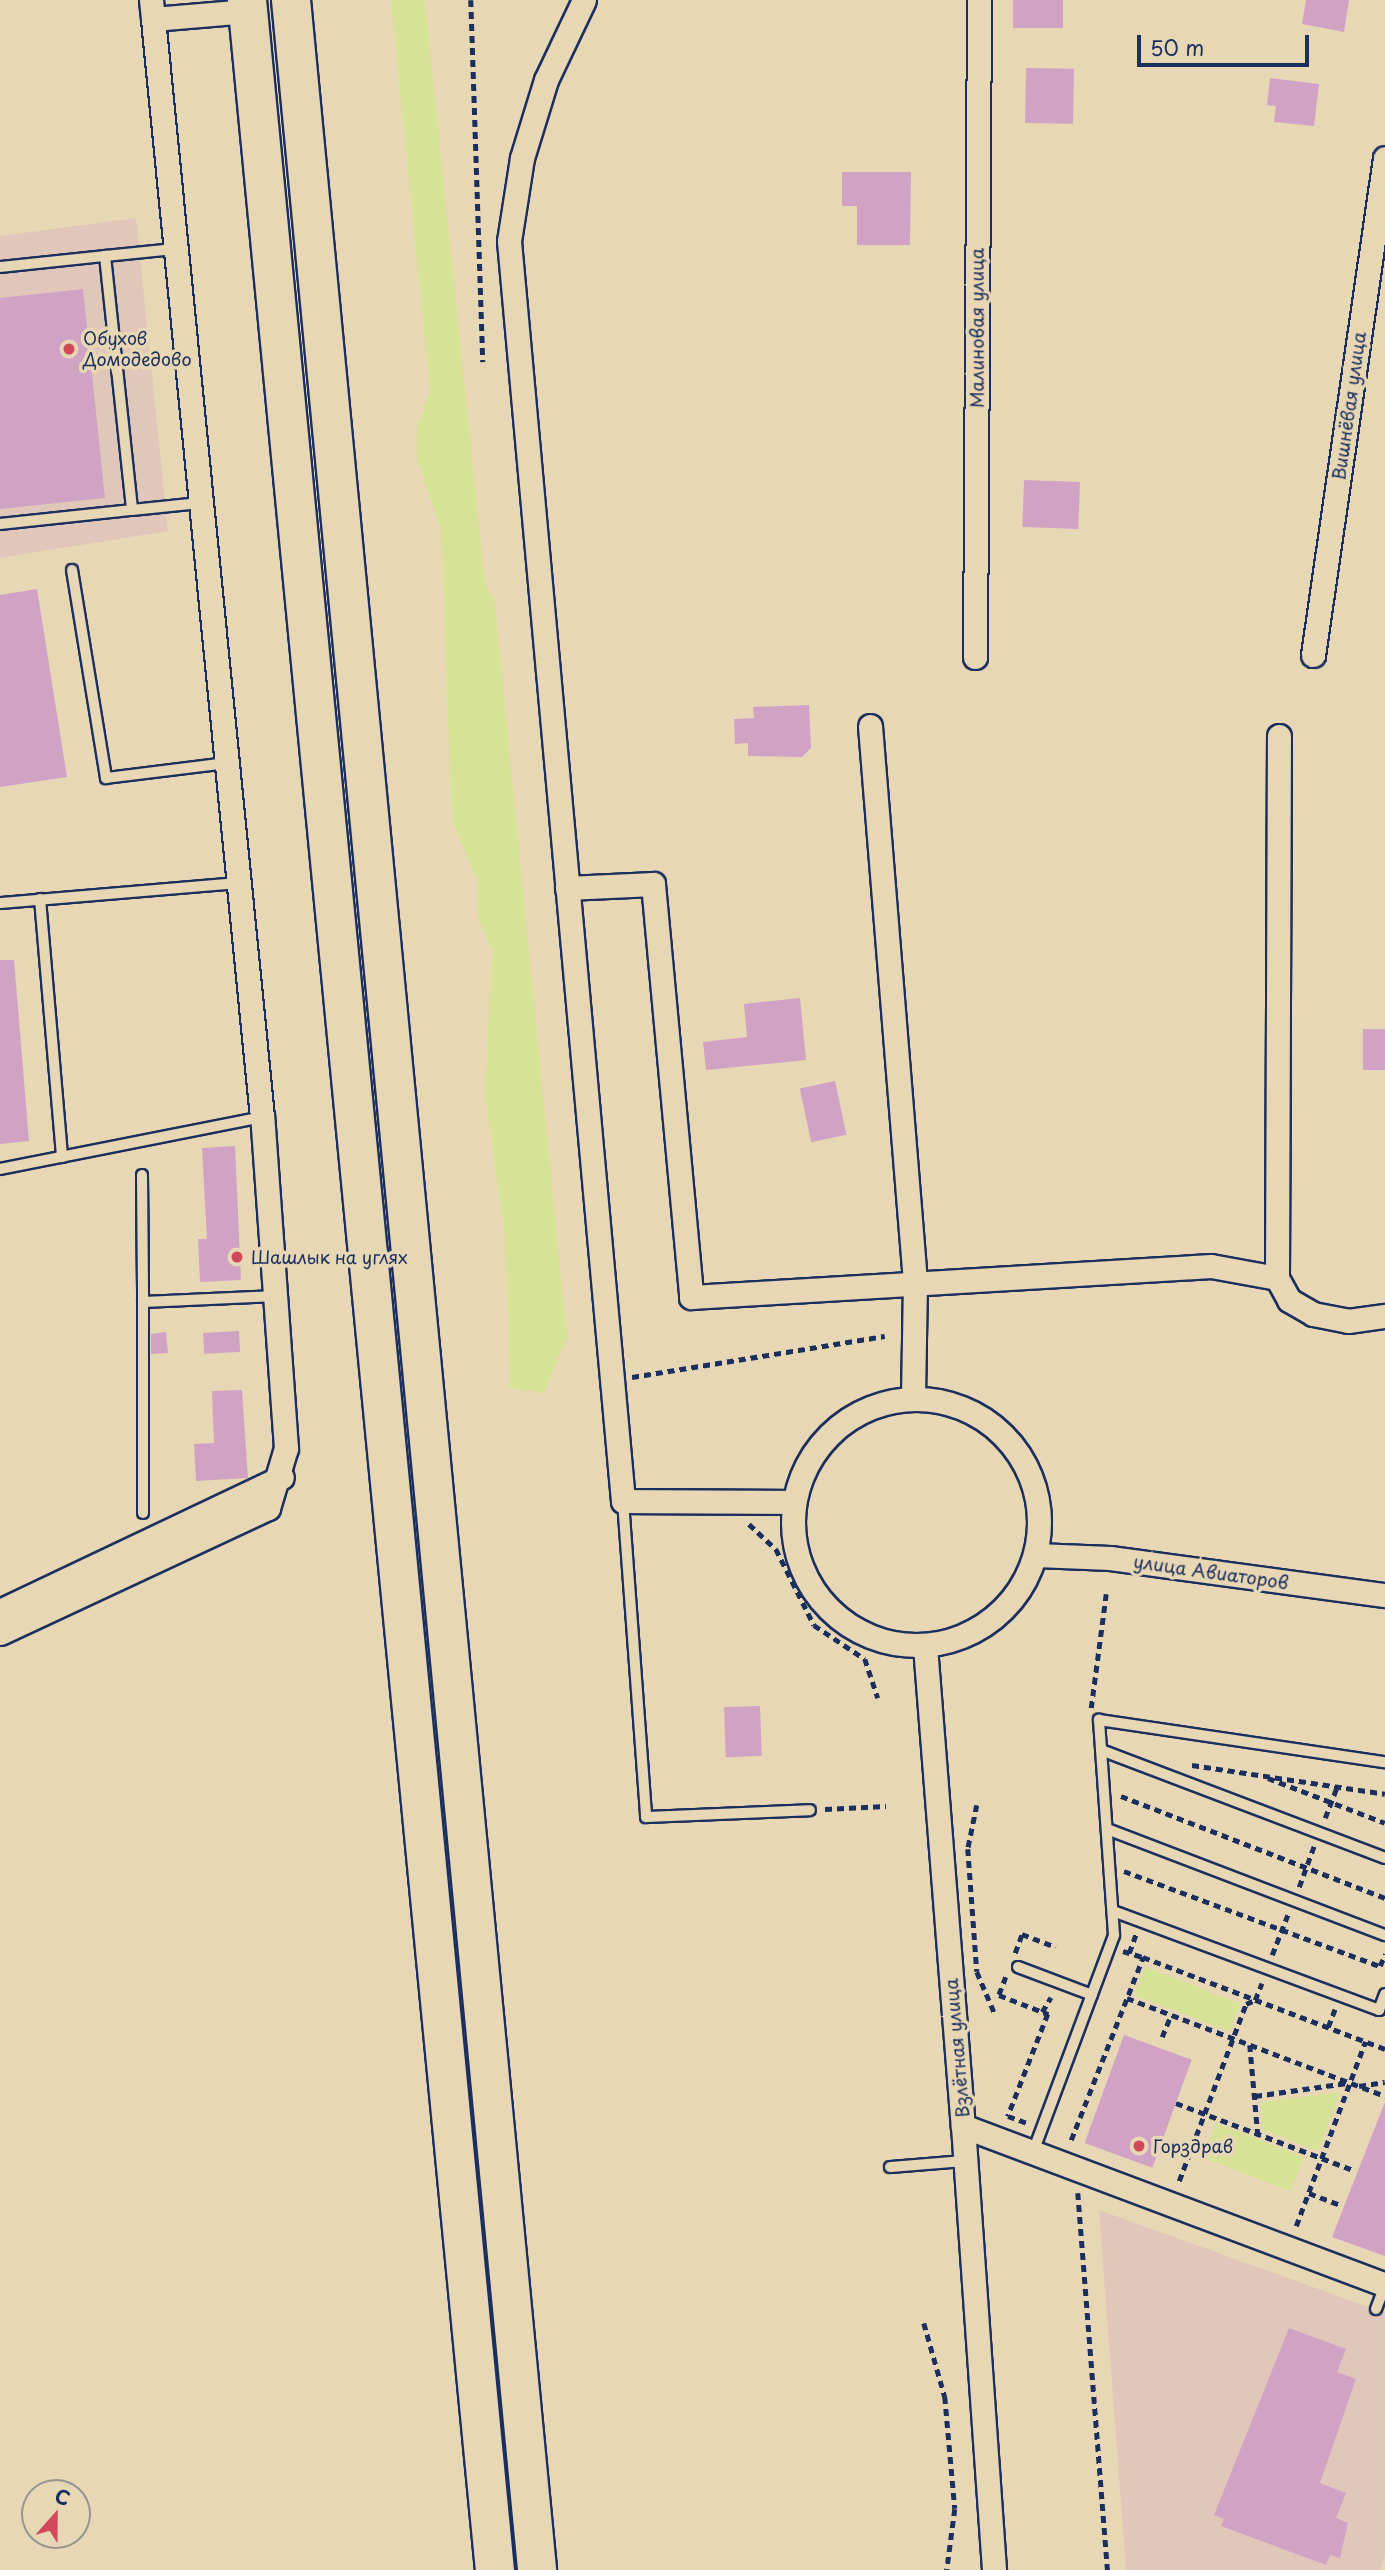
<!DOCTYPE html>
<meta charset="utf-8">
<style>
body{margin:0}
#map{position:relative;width:1385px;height:2570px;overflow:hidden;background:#e8d7b4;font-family:"Playpen Sans",sans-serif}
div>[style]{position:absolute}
.built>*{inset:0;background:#e1c7b9}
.green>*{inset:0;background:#d6e295;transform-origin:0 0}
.building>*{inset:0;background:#d0a3c5;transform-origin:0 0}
.path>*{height:4.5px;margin-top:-2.25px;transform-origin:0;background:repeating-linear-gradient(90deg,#1b2f5e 0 7px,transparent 0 12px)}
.roads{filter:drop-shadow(2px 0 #1b2f5e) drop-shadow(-2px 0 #1b2f5e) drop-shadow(0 2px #1b2f5e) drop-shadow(0 -2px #1b2f5e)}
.lane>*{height:10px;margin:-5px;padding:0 5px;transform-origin:5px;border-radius:5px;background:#e8d7b4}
.street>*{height:23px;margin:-11.5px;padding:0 11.5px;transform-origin:11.5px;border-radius:11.5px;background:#e8d7b4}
.street>.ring{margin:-11.5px;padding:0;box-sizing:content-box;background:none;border:23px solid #e8d7b4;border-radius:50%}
.highway>*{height:38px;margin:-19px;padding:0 19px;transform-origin:19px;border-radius:19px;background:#e8d7b4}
.dots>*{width:19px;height:19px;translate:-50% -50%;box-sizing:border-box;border:4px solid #e8d7b4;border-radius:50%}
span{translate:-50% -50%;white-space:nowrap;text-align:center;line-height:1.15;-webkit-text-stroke:7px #e8d7b4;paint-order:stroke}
.street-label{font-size:18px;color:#1b2f5e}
.poi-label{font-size:18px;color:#1b2f5e}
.left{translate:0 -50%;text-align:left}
.north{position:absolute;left:21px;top:2479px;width:70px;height:70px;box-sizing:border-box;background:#e8d7b4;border:2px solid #969492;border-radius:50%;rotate:21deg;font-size:19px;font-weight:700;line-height:28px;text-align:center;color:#1b2f5e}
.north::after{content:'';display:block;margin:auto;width:24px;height:32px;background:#d1495b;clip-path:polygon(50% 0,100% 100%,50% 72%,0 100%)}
.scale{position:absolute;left:1137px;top:35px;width:172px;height:32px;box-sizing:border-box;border:4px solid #1b2f5e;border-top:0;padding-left:9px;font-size:21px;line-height:24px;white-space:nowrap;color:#1b2f5e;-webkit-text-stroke:5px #e8d7b4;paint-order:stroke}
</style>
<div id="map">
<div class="built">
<div style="clip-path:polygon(136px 218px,168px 531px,0 558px,0 236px)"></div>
<div style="clip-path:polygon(1099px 2210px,1385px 2313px,1385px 2556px,1380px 2570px,1126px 2570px)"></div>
</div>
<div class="green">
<div style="clip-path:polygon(391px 0,425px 0,485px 582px,495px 602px,567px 1338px,544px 1393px,510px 1388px,505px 1238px,485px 1093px,492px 950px,478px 917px,478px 882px,452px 821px,441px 529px,417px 460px,417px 426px,430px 392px)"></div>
<div style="left:1145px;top:1967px;width:102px;height:30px;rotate:21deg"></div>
<div style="clip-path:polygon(1340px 2092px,1318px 2151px,1262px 2130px,1261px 2102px)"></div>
<div style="left:1216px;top:2123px;width:94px;height:37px;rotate:21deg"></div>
</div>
<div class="building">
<div style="left:1013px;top:0;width:50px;height:28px"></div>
<div style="clip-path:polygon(1306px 0,1349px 0,1344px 32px,1302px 24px)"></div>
<div style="left:1026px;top:68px;width:48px;height:55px;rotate:1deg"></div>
<div style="clip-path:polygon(1270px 78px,1319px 84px,1314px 126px,1274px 122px,1276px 106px,1267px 105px)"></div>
<div style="clip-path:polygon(842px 172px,911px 172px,910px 245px,857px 245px,857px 206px,842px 206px)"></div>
<div style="clip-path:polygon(83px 289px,105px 498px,0 509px,0 298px)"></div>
<div style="left:1024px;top:480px;width:56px;height:47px;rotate:2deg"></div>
<div style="clip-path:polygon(37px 589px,67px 777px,0 787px,0 595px)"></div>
<div style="clip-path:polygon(809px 705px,811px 748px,802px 757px,748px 756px,748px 743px,735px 744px,734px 719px,754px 718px,753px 707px)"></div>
<div style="clip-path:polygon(0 960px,14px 960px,29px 1141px,0 1144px)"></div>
<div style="clip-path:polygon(800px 998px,806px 1060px,706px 1070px,703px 1042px,747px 1037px,744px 1004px)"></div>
<div style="left:1385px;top:1029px;width:41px;height:22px;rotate:90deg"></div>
<div style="left:835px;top:1081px;width:55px;height:36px;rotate:78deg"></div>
<div style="clip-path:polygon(235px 1146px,241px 1280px,200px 1282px,198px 1239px,207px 1239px,202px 1148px)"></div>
<div style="left:239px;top:1331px;width:21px;height:36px;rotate:87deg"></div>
<div style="clip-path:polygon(166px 1332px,168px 1353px,151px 1354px,151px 1334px)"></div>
<div style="clip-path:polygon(242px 1390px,248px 1478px,196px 1481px,194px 1444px,214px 1443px,212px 1391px)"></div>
<div style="left:760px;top:1706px;width:50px;height:36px;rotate:88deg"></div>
<div style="left:1124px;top:2035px;width:72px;height:115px;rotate:20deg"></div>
<div style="clip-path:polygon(1385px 2102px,1385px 2256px,1332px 2237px)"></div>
<div style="clip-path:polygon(1289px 2328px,1346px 2349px,1337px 2372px,1356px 2379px,1320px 2483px,1346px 2493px,1336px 2518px,1348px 2523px,1340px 2558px,1330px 2555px,1326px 2565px,1221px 2526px,1224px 2519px,1214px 2515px)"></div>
</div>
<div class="path">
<div style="left:471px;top:0;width:362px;rotate:88.1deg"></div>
<div style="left:632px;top:1377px;width:256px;rotate:-9.2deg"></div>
<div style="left:749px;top:1524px;width:37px;rotate:43deg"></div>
<div style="left:776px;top:1549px;width:85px;rotate:63.4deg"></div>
<div style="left:814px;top:1625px;width:61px;rotate:33.7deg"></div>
<div style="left:865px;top:1659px;width:41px;rotate:71.6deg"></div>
<div style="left:1091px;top:1708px;width:115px;rotate:-82.5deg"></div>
<div style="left:1192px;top:1765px;width:195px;rotate:8.5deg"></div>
<div style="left:1268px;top:1778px;width:125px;rotate:21deg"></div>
<div style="left:1121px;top:1796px;width:283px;rotate:21.1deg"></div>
<div style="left:977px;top:1805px;width:45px;rotate:101.6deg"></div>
<div style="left:968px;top:1849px;width:123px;rotate:85.8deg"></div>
<div style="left:977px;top:1972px;width:46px;rotate:66.8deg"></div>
<div style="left:825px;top:1809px;width:61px;rotate:-2.8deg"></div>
<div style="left:1325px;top:1818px;width:34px;rotate:-69deg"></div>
<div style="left:1124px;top:1871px;width:273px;rotate:20.4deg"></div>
<div style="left:1380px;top:1966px;width:13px;rotate:-67deg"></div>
<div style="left:1299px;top:1887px;width:44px;rotate:-69.9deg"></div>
<div style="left:1123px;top:1951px;width:21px;rotate:17deg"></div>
<div style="left:1015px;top:1953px;width:20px;rotate:-70deg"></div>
<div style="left:1022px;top:1934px;width:36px;rotate:21deg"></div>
<div style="left:1129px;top:1953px;width:20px;rotate:-70deg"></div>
<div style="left:1272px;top:1955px;width:44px;rotate:-68.7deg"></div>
<div style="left:1006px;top:1977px;width:19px;rotate:111deg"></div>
<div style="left:999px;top:1995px;width:53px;rotate:21.2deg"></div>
<div style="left:1048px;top:2014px;width:110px;rotate:111.4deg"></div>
<div style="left:1008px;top:2116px;width:20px;rotate:20deg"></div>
<div style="left:1127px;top:1998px;width:276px;rotate:20.8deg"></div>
<div style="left:1042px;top:2012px;width:17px;rotate:-59deg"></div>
<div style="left:1328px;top:2027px;width:19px;rotate:-69deg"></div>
<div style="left:1162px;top:2037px;width:24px;rotate:-68deg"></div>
<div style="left:1250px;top:2045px;width:89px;rotate:84.9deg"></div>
<div style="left:1359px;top:2086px;width:26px;rotate:-9deg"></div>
<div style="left:1255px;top:2096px;width:93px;rotate:-8deg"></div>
<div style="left:1176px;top:2103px;width:189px;rotate:20.7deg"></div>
<div style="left:1071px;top:2140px;width:197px;rotate:-68.5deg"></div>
<div style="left:1143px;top:1957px;width:259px;rotate:20.8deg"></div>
<div style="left:1179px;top:2181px;width:189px;rotate:-69.3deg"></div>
<div style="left:1246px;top:2004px;width:10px;rotate:-24deg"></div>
<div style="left:1255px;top:2000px;width:18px;rotate:-68deg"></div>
<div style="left:1078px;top:2193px;width:378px;rotate:85.5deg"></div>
<div style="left:1309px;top:2193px;width:34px;rotate:21deg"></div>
<div style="left:1296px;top:2226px;width:197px;rotate:-69.4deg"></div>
<div style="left:924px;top:2323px;width:77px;rotate:74.2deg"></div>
<div style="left:945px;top:2397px;width:112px;rotate:84.9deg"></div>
<div style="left:955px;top:2509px;width:62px;rotate:97.5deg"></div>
</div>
<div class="roads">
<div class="lane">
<div style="left:174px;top:249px;width:69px;rotate:174.2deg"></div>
<div style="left:105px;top:256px;width:255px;rotate:83.9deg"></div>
<div style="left:132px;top:510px;width:68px;rotate:-5.9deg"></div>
<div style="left:0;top:267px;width:106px;rotate:-6deg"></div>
<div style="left:0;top:524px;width:133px;rotate:-6.1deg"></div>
<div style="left:72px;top:570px;width:211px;rotate:80.7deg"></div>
<div style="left:106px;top:778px;width:121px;rotate:-7.1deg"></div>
<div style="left:40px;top:899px;width:259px;rotate:85.1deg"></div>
<div style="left:0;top:903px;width:240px;rotate:-4.8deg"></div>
<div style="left:0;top:1169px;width:267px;rotate:-11.2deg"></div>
<div style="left:142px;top:1175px;width:127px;rotate:89.5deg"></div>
<div style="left:623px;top:1501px;width:317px;rotate:85.8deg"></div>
<div style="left:646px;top:1817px;width:164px;rotate:-2.4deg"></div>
<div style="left:143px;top:1513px;width:211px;rotate:-90deg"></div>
<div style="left:143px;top:1302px;width:134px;rotate:-2.6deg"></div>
<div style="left:1101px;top:1750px;width:304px;rotate:20.8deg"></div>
<div style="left:1107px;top:1829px;width:298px;rotate:20.9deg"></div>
<div style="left:1113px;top:1911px;width:284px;rotate:20.4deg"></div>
<div style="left:1379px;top:2010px;width:17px;rotate:-69deg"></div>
<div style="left:1018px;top:1967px;width:79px;rotate:20.7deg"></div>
<div style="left:1033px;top:2152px;width:232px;rotate:-69.5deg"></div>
<div style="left:1114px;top:1935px;width:216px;rotate:-94deg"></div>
<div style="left:1099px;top:1720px;width:289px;rotate:8.4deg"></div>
<div style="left:890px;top:2167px;width:75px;rotate:-4.6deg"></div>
<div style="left:1376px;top:2309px;width:26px;rotate:-69deg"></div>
</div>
<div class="street">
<div style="left:151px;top:0;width:19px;rotate:84deg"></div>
<div style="left:153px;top:19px;width:95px;rotate:-4.8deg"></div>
<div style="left:584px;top:0;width:89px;rotate:115.4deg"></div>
<div style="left:546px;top:80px;width:82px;rotate:107.1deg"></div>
<div style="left:522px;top:158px;width:84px;rotate:98.9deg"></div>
<div style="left:509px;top:241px;width:1265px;rotate:84.83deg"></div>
<div style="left:623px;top:1501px;width:169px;rotate:0.3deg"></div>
<div style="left:1313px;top:655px;width:502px;rotate:-81.76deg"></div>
<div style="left:975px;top:657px;width:657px;rotate:-89.65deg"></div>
<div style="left:870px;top:726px;width:558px;rotate:85.37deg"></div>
<div style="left:915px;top:1282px;width:117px;rotate:91deg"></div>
<div style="left:567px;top:888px;width:86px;rotate:-2.7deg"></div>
<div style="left:653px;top:884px;width:415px;rotate:84.7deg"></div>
<div style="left:691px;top:1297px;width:521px;rotate:-3.41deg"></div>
<div style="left:1211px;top:1266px;width:67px;rotate:10.3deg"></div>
<div style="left:1277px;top:1278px;width:542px;rotate:-89.79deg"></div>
<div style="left:1277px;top:1278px;width:25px;rotate:61deg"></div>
<div style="left:1289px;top:1300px;width:28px;rotate:30deg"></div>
<div style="left:1313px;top:1314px;width:36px;rotate:11deg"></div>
<div style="left:1348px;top:1321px;width:37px;rotate:-8deg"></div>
<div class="ring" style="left:793px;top:1399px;width:223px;height:223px"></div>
<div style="left:1036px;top:1555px;width:74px;rotate:2.3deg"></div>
<div style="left:1110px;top:1558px;width:277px;rotate:7.7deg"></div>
<div style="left:0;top:1611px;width:312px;rotate:-25.4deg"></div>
<div style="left:0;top:1633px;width:296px;rotate:-25deg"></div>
<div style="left:268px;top:1508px;width:63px;rotate:-73.3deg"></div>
<div style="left:286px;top:1448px;width:332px;rotate:-94.1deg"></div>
<div style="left:262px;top:1117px;width:1103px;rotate:-95.67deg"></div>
<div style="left:925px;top:1646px;width:482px;rotate:85.5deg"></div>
<div style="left:963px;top:2126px;width:451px;rotate:20.6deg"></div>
<div style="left:963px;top:2126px;width:445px;rotate:86deg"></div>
</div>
<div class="highway">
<div style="left:247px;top:0;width:2582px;rotate:84.49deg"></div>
<div style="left:291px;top:0;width:2582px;rotate:84.53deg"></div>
</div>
</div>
<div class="dots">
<div style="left:69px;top:349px;background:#d1495b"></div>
<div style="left:237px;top:1257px;background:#d1495b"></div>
<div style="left:1139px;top:2146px;background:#d1495b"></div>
</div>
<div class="street-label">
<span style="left:977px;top:328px;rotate:-90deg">Малиновая улица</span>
<span style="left:1349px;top:406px;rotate:-82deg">Вишнёвая улица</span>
<span style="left:1211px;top:1572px;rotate:8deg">улица Авиаторов</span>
<span style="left:957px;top:2048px;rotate:-95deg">Взлётная улица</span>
</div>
<div class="poi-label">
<span class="left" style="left:83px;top:349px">Обухов<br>Домодедово</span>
<span class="left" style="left:251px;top:1257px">Шашлык на углях</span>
<span class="left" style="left:1153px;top:2146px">Горздрав</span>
</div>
<div class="north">С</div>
<div class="scale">50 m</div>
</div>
